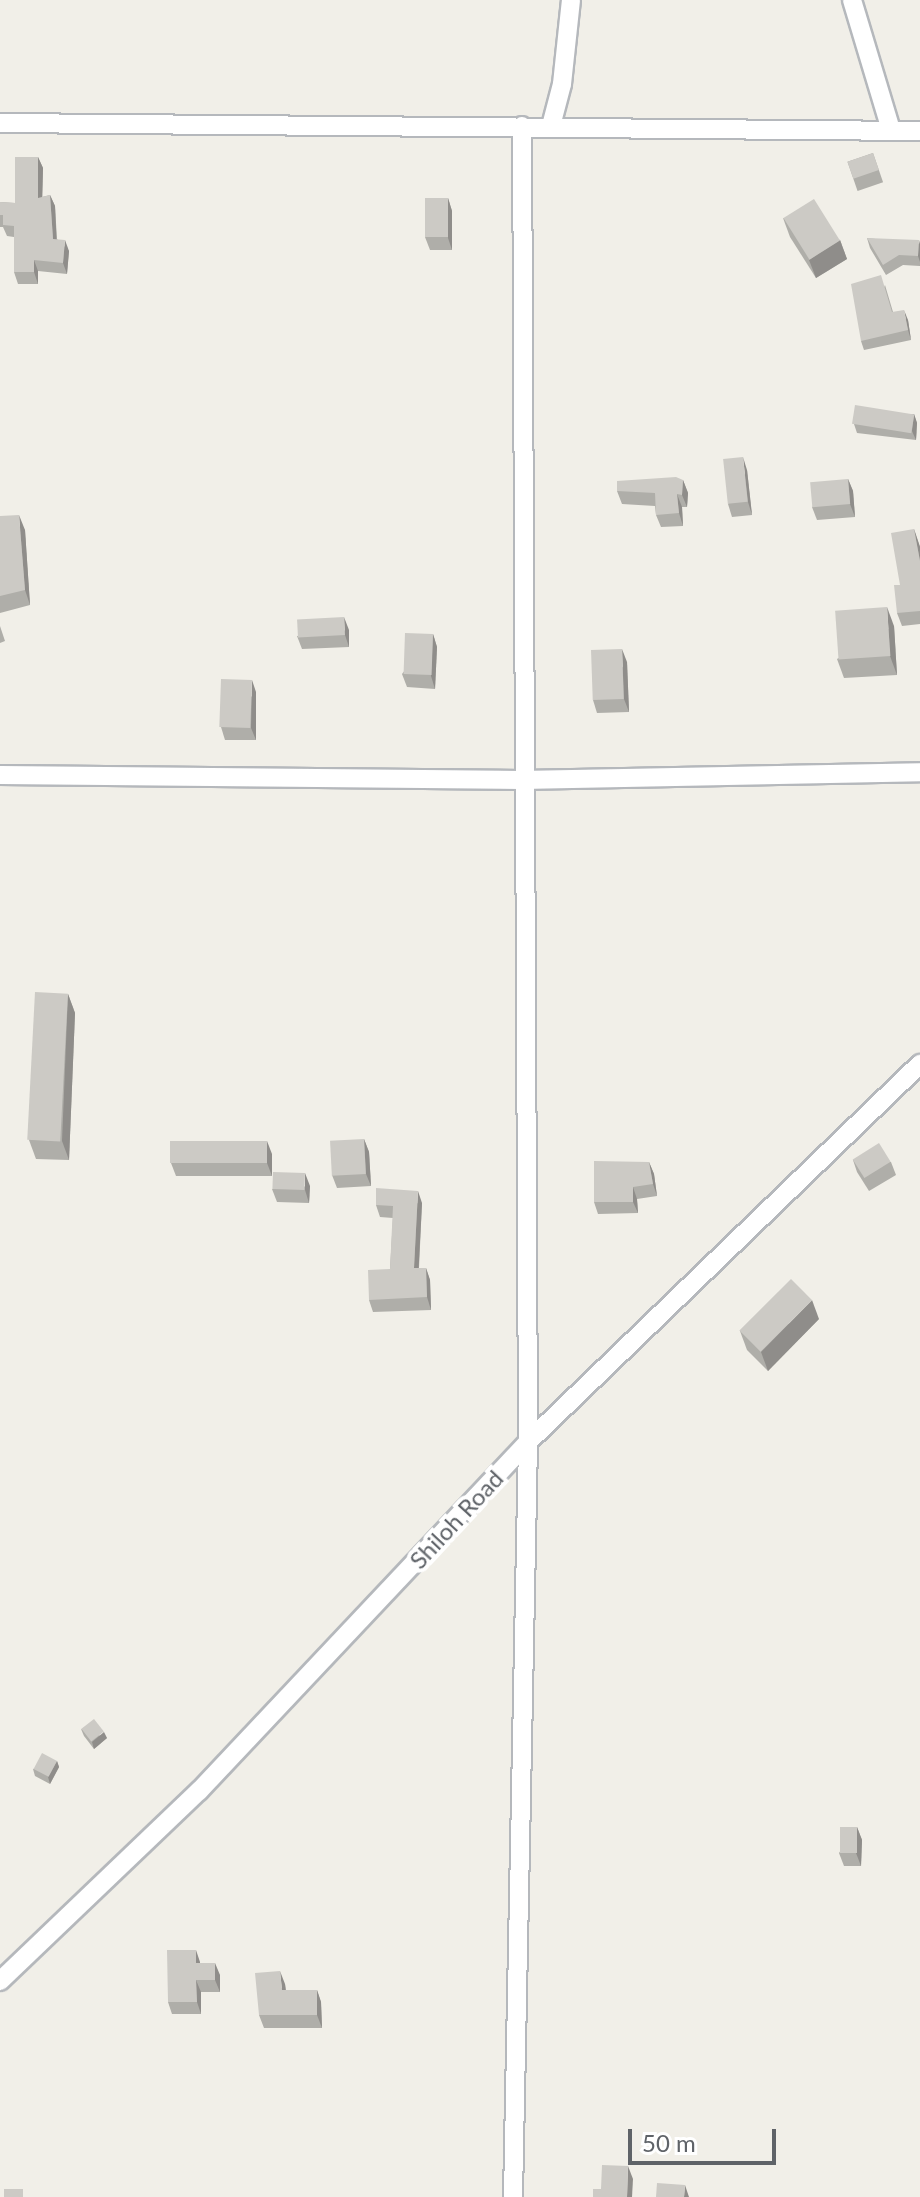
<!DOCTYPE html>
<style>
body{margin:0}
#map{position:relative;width:920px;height:2197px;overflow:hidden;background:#f1efe8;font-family:Lato,sans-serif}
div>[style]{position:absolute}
.roads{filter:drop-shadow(2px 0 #b5b8bc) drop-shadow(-2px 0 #b5b8bc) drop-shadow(0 2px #b5b8bc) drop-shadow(0 -2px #b5b8bc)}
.street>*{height:18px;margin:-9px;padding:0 9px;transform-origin:9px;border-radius:9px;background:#fff}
.wall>*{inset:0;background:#afaea9;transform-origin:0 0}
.shaded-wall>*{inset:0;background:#8f8d8a}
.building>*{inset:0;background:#cccac5;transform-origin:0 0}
span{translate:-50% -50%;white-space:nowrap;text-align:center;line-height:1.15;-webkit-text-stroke:8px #fff;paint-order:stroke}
.street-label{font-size:24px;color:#5f6368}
.scale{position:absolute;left:628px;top:2129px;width:148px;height:36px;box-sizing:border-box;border:4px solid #5f6368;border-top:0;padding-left:10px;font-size:24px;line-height:28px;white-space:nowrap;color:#5f6368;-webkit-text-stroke:6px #fff;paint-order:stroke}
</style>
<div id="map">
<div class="roads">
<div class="street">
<div style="left:852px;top:0;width:136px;rotate:73.3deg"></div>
<div style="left:0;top:123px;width:920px;rotate:0.5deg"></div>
<div style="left:551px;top:126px;width:43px;rotate:-75.3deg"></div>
<div style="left:562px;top:84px;width:84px;rotate:-83.9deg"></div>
<div style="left:0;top:775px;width:521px;rotate:0.55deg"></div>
<div style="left:521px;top:780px;width:399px;rotate:-1.1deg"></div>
<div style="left:0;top:1981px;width:275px;rotate:-43.7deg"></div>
<div style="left:199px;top:1791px;width:480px;rotate:-46.7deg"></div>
<div style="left:528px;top:1442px;width:545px;rotate:-43.96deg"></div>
<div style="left:513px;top:2197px;width:755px;rotate:-88.86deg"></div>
<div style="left:528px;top:1442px;width:1316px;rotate:-90.26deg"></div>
</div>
</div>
<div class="wall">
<div style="left:873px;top:153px;width:31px;height:27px;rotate:71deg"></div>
<div style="clip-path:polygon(38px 157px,43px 168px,42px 197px,50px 195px,55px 206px,57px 239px,69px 251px,67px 274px,38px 271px,38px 284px,18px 284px,14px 272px,14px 237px,7px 236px,3px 227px,0 227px,0 202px,15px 203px)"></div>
<div style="clip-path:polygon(448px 198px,452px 211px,452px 250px,430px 250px,425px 237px)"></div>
<div style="clip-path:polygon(783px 218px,840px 240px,847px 259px,816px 278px,790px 237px)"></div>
<div style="clip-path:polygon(867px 238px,920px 244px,920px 266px,903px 265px,886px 275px,870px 248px)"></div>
<div style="clip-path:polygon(885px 285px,893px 312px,908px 320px,911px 340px,864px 350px,861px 341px)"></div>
<div style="clip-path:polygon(914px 414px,917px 423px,916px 440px,857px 433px,854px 424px)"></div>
<div style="clip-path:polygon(747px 470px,752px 515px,732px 517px,728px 504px)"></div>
<div style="clip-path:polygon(848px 479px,853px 491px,855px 517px,817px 520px,812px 507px)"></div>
<div style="clip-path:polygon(683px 480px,688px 493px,687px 507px,682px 507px,683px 526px,661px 527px,656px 515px,655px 506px,622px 504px,617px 491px)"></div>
<div style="clip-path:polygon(0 516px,25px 530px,30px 605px,0 613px)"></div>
<div style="clip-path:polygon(914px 529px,920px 547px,920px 624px,902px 626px,897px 613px,900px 585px)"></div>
<div style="clip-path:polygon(0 626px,5px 641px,0 643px)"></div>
<div style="clip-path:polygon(894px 626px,897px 675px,844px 678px,837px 659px)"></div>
<div style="clip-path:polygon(349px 630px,349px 647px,302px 649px,297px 636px)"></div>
<div style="clip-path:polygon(433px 634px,437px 647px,435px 689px,407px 687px,402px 674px)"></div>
<div style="clip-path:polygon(627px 662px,629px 712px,597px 713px,593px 700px)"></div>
<div style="clip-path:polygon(256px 692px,256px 740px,225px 740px,221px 727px)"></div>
<div style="clip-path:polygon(68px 994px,75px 1013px,69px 1160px,36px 1159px,29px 1140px)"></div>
<div style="clip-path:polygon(364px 1139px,369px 1152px,371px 1186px,337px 1188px,332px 1175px)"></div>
<div style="clip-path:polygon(272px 1154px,272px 1176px,176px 1176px,171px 1163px)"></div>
<div style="clip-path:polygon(853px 1160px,891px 1162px,896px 1175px,869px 1191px,857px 1172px)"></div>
<div style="clip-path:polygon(649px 1162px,654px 1174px,657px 1196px,637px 1199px,638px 1213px,598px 1214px,594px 1202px)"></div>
<div style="clip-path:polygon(310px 1186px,309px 1203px,277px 1202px,272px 1189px)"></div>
<div style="clip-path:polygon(422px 1203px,419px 1268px,426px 1268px,430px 1280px,431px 1310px,373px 1312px,369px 1300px,390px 1269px,393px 1218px,380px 1217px,376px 1205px)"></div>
<div style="clip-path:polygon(819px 1319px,768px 1371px,747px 1350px,740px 1331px)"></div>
<div style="clip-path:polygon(81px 1729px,107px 1738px,94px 1749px,84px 1736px)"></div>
<div style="clip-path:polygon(57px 1761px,59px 1767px,50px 1784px,35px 1776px,33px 1769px)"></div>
<div style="clip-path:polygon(857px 1827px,862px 1840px,861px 1866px,844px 1866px,839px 1853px)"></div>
<div style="clip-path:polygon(200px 1963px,220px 1975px,220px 1992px,201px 1992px,201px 2014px,172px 2014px,168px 2002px)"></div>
<div style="clip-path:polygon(285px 1984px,286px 1990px,317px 1990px,321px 2002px,322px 2028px,264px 2028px,259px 2015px)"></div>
</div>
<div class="shaded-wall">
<div style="clip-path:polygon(38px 157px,43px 168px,42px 210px,38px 198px)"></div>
<div style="clip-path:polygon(50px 195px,55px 206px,57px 250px,53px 239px)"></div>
<div style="clip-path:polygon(448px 198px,452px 211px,452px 250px,448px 238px)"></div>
<div style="clip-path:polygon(65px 240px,69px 251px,67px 274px,63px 263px)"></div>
<div style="clip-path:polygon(840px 240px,847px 259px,816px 278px,809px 260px)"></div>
<div style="clip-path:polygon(919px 240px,920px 244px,920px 262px,918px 256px)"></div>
<div style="clip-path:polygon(34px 260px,38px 271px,38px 284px,34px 272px)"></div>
<div style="clip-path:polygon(904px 310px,908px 320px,911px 340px,908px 330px)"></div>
<div style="clip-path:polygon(914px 414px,917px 423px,916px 440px,912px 431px)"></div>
<div style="clip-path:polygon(743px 457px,747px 470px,752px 515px,748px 502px)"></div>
<div style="clip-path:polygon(848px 479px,853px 491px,855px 517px,850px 504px)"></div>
<div style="clip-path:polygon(683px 480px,688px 493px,687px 507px,682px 495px)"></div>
<div style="clip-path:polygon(677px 494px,682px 507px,683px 526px,679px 513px)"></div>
<div style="clip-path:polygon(19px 515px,25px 530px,30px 605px,25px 590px)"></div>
<div style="clip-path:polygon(914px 529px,920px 547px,920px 561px)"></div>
<div style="clip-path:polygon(887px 607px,894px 626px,897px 675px,890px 656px)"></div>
<div style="clip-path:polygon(344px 617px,349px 630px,349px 647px,345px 635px)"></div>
<div style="clip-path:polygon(433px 634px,437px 647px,435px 689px,431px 676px)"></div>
<div style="clip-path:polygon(622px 649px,627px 662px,629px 712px,624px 699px)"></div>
<div style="clip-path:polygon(252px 680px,256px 692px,256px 740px,251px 728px)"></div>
<div style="clip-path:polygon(68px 994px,75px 1013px,69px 1160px,62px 1141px)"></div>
<div style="clip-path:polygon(364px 1139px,369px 1152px,371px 1186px,366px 1174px)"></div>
<div style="clip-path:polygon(267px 1141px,272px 1154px,272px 1176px,267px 1163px)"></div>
<div style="clip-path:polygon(649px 1162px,654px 1174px,657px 1196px,653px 1184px)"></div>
<div style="clip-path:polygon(305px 1173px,310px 1186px,309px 1203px,305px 1190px)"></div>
<div style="clip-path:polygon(633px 1187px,637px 1199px,638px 1213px,633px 1202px)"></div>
<div style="clip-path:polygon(418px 1191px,422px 1203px,418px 1280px,414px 1268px)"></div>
<div style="clip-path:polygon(426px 1268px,430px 1280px,431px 1310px,427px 1297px)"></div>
<div style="clip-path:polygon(812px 1300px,819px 1319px,768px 1371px,761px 1352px)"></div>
<div style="clip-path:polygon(104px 1732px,107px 1738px,94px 1749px,92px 1742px)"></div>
<div style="clip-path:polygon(57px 1761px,59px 1767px,50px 1784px,48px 1777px)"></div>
<div style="clip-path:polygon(857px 1827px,862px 1840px,861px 1866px,856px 1853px)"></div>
<div style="clip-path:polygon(196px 1950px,200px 1962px,200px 1975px,196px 1963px)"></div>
<div style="clip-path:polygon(215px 1963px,220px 1975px,220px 1992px,215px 1980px)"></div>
<div style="clip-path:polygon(280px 1971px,285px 1984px,287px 2003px,282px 1990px)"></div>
<div style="clip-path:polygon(196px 1980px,201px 1992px,201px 2014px,197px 2002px)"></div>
<div style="clip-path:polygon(317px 1990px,321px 2002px,322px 2028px,317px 2015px)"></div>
<div style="clip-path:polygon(628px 2166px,633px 2179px,632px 2197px,627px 2197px)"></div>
<div style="clip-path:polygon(685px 2185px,689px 2197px,684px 2197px)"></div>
</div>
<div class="building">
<div style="left:873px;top:153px;width:18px;height:27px;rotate:71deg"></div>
<div style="clip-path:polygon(15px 157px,38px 157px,38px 198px,50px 195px,53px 239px,65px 240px,63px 263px,34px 260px,34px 272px,14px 272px,14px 226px,3px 225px,3px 215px,0 215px,0 202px,15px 203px)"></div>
<div style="left:425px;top:198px;width:23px;height:39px"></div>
<div style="left:814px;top:199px;width:49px;height:36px;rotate:58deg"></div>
<div style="clip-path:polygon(867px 238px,919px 240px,918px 256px,899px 255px,883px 265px)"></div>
<div style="clip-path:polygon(881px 275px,892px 312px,904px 310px,908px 330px,861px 341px,851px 284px)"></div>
<div style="left:855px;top:405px;width:60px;height:19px;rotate:9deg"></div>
<div style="left:743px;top:457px;width:45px;height:20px;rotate:84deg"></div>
<div style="clip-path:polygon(676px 477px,683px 480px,682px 495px,677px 494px,679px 513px,656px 515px,655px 493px,617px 491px,617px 481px)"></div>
<div style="left:848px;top:479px;width:25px;height:38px;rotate:85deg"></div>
<div style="clip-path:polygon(19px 515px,25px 590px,0 596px,0 516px)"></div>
<div style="clip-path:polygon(914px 529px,920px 561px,920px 611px,897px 613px,894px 585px,900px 585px,891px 533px)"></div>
<div style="left:887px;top:607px;width:49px;height:52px;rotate:86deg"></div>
<div style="left:344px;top:617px;width:18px;height:47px;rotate:87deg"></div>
<div style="left:405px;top:633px;width:28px;height:41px;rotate:2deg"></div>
<div style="left:622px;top:649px;width:50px;height:31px;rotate:88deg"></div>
<div style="left:221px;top:679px;width:31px;height:48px;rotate:2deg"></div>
<div style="left:35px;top:992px;width:33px;height:148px;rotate:3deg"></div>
<div style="left:364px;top:1139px;width:35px;height:34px;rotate:87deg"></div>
<div style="left:267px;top:1141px;width:22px;height:97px;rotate:90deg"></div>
<div style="left:879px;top:1143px;width:22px;height:31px;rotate:58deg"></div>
<div style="clip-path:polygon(594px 1161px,649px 1162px,653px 1184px,633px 1187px,633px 1202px,594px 1202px)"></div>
<div style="left:273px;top:1172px;width:32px;height:17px;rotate:2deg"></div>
<div style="clip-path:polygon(376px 1188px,418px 1191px,414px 1268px,426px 1268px,427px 1297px,369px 1300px,368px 1270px,390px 1269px,393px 1206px,376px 1205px)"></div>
<div style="left:791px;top:1279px;width:30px;height:73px;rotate:45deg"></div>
<div style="left:94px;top:1719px;width:16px;height:16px;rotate:52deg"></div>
<div style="left:42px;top:1753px;width:17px;height:18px;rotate:28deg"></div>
<div style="left:840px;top:1827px;width:17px;height:26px"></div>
<div style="clip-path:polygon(167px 1950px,196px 1950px,196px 1963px,215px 1963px,215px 1980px,196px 1980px,197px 2002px,168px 2002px)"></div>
<div style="clip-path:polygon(280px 1971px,282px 1990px,317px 1990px,317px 2015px,259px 2015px,255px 1973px)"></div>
<div style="clip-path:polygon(602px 2165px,628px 2166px,627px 2197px,593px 2197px,593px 2189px,601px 2189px)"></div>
<div style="clip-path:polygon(657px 2183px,685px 2185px,684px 2197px,656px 2197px)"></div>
<div style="left:4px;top:2189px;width:19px;height:8px"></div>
</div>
<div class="street-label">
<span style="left:456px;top:1519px;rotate:-47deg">Shiloh Road</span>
</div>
<div class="scale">50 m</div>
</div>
